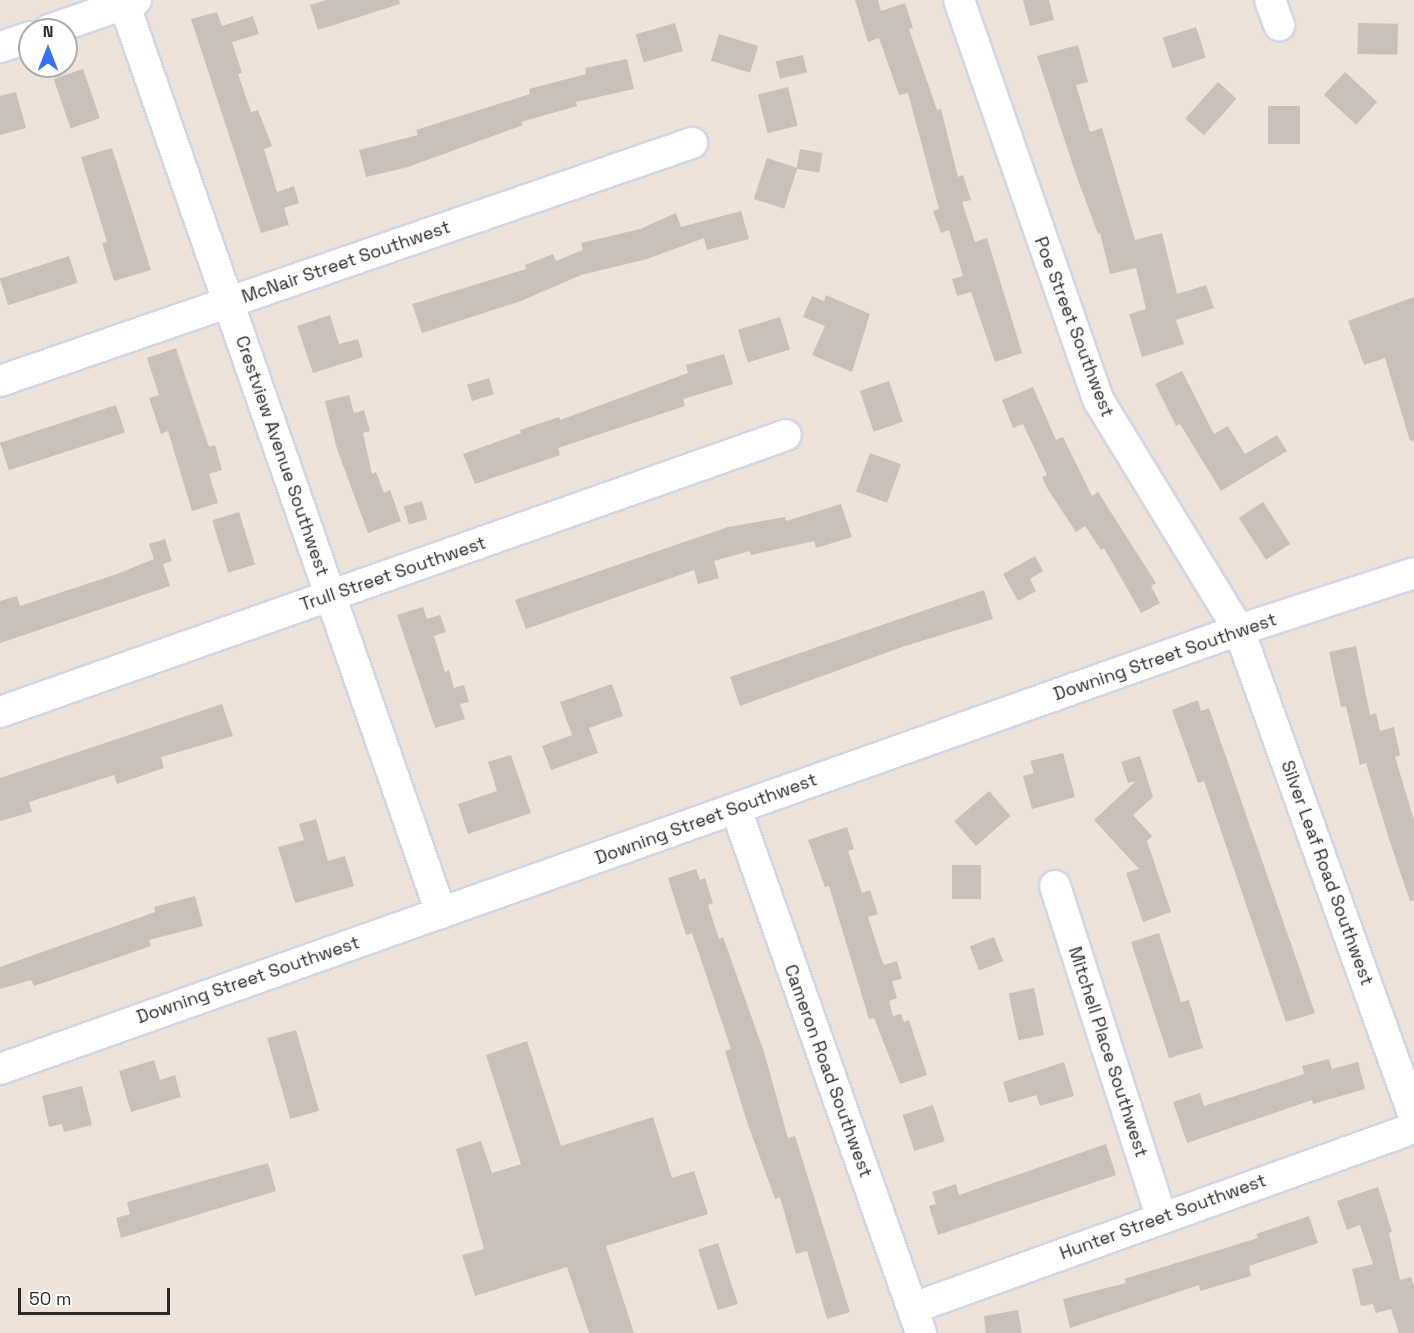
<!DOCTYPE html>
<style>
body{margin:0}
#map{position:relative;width:1414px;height:1333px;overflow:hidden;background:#ede3da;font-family:"Space Grotesk",sans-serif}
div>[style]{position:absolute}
.building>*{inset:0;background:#c8c1b9;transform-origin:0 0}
.roads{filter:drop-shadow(2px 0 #cfd6e4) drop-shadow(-2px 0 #cfd6e4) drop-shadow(0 2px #cfd6e4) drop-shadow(0 -2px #cfd6e4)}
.minor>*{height:30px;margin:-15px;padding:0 15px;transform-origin:15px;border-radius:15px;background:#fff}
span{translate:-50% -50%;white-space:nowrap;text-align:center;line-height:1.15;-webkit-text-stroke:4.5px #fff;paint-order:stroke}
.street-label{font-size:18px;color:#2a2a2a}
.north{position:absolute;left:18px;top:18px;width:60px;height:60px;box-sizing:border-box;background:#fff;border:2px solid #aaa;border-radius:50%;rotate:0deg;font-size:16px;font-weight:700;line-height:24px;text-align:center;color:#2a2a2a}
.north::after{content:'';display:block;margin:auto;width:21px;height:27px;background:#3670ff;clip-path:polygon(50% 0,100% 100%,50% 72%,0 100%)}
.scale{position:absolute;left:18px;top:1288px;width:152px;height:27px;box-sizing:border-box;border:3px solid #2a2a2a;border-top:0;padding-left:8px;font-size:18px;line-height:21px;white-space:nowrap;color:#2a2a2a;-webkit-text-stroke:4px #fff;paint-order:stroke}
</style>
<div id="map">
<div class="building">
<div style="clip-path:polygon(326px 0,399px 0,400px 4px,318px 30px,310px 5px)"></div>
<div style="clip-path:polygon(855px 0,878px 0,881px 11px,905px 3px,913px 28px,909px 29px,937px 110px,941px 109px,958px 177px,963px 175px,971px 200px,962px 202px,975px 242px,987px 238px,1022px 353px,995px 362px,971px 292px,957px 296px,952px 279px,963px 276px,949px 230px,941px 233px,933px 211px,939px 209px,908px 93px,899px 95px,879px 38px,868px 42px)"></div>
<div style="clip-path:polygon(1023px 0,1049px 0,1054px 20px,1030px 26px)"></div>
<div style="clip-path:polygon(217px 12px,222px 26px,253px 16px,259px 34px,232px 42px,242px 73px,238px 74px,251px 112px,258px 110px,272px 146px,264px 149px,277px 192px,294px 186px,299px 203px,284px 208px,289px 225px,261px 233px,191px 19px)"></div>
<div style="left:675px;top:23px;width:29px;height:41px;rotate:74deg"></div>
<div style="left:1358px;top:23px;width:40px;height:31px;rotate:1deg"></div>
<div style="left:1196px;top:27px;width:32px;height:35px;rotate:72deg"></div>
<div style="left:719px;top:34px;width:41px;height:28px;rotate:17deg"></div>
<div style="clip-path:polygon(1078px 45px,1088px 82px,1076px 85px,1090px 132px,1102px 128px,1135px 240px,1162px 233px,1177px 294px,1206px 285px,1214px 308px,1176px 320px,1184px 344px,1142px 357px,1129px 314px,1146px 309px,1136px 268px,1110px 274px,1100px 233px,1098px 234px,1075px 172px,1037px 56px)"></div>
<div style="left:803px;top:55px;width:18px;height:28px;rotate:77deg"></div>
<div style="clip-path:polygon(627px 59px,634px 89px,576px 102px,577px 106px,521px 122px,523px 125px,408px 167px,366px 177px,359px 150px,418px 135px,416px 130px,530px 94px,529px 89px,586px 74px,585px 68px)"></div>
<div style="left:83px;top:69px;width:52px;height:31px;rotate:71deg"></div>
<div style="left:1345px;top:72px;width:44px;height:31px;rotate:43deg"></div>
<div style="left:1218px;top:82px;width:25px;height:49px;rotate:42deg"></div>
<div style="left:788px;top:87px;width:40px;height:31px;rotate:76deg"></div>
<div style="clip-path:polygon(16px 92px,26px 128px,0 135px,0 96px)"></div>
<div style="left:1268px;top:106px;width:32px;height:38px"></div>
<div style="clip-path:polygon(112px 148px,151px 270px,114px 281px,102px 243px,107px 242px,81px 157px)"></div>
<div style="left:800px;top:149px;width:23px;height:20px;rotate:10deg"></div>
<div style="left:767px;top:158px;width:32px;height:43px;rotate:18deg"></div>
<div style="clip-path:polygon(741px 211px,749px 239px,707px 250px,704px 238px,647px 259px,581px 275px,521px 301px,422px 333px,412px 304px,526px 269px,525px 265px,553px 254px,556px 261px,583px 250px,581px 243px,640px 229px,676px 213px,681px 227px)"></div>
<div style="left:69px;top:256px;width:28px;height:73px;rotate:72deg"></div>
<div style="clip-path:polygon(826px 295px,870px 314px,852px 372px,812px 355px,825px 326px,803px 317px,812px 296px,824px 301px)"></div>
<div style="clip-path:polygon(1414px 297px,1414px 440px,1410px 441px,1385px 358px,1364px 365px,1348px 321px)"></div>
<div style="clip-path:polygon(330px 315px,339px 344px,358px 339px,363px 357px,313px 373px,297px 326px)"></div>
<div style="left:780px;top:317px;width:34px;height:44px;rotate:73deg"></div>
<div style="clip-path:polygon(176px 348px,209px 447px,215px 445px,222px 470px,209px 474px,218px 503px,192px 511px,168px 431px,161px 434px,149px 398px,159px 395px,147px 358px)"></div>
<div style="clip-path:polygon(724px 354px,733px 384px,683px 399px,685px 406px,558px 448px,560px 455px,475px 484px,463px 454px,521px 433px,520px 430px,559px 417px,560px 420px,688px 373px,686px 365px)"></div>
<div style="clip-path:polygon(1182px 371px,1214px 434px,1228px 426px,1245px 454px,1277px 435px,1287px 451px,1221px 491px,1180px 424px,1176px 426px,1155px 384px)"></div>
<div style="left:489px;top:378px;width:17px;height:23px;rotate:73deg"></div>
<div style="left:889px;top:381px;width:43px;height:31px;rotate:71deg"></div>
<div style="clip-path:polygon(1033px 387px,1056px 440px,1063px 437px,1092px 496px,1098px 492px,1156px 583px,1151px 586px,1160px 603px,1141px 613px,1104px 548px,1101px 550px,1085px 526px,1076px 532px,1047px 488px,1042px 477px,1047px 475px,1023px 424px,1013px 428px,1002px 400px)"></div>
<div style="clip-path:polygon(349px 395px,354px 413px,364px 410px,370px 431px,363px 433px,372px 474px,376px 472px,384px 493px,390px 490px,401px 521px,368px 533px,337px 449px,325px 401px)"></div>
<div style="left:116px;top:405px;width:29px;height:122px;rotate:72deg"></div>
<div style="left:870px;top:453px;width:33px;height:41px;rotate:20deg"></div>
<div style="left:422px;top:501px;width:19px;height:19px;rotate:74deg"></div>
<div style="left:1263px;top:502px;width:50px;height:29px;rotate:57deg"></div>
<div style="clip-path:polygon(841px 504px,852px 537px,816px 548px,814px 541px,751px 555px,750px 551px,714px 561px,719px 578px,698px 584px,694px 570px,526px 629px,515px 600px,728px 527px,785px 517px,786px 521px)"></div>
<div style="left:239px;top:512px;width:55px;height:28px;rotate:73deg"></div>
<div style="clip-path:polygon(165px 539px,172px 561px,163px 564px,170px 586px,0 643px,0 601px,17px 596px,20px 606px,117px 574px,154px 559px,149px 544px)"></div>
<div style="clip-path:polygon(1035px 556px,1043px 571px,1030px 579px,1036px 591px,1018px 601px,1003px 574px)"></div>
<div style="clip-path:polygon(984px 590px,993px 619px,902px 647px,740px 706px,730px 677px)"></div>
<div style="clip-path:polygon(423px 607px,427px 619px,440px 615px,446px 632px,434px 636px,445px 672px,449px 670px,454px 688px,464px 685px,469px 702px,460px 704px,465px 719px,435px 728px,397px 615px)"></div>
<div style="clip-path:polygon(1356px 646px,1370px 715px,1376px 713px,1380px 731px,1394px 727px,1400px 755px,1395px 757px,1414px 820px,1414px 900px,1410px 901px,1389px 839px,1366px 763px,1360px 765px,1346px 706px,1341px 707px,1329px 652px)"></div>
<div style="clip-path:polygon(612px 684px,623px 716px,589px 728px,598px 753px,551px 770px,542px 746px,572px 735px,560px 702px)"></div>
<div style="clip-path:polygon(1198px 700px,1201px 711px,1209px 708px,1315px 1013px,1286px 1022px,1204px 781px,1198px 783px,1172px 710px)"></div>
<div style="clip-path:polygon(222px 704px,233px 736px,161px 757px,164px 768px,117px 784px,114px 775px,29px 802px,32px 812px,0 821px,0 778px)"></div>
<div style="clip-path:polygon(1063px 753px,1075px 797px,1032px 809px,1023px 776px,1034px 773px,1030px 761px)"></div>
<div style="clip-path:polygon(511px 755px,531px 813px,468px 834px,458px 804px,497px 791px,488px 762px)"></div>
<div style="clip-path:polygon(1140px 756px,1153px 797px,1133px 815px,1152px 836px,1147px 841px,1171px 912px,1143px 922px,1126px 873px,1139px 869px,1094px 820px,1136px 781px,1128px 783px,1121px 762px)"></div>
<div style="left:989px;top:791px;width:33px;height:46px;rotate:49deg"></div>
<div style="clip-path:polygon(316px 819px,328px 861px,345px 856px,354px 886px,295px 903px,278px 847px,304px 840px,299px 824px)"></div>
<div style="clip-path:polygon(847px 827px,854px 849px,848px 851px,862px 893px,870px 890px,878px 914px,868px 917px,881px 958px,884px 965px,897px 961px,902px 979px,892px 981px,897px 998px,889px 1001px,893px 1016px,901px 1014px,904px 1022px,909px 1020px,927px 1075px,900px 1084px,874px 1018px,869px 1019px,829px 886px,825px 887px,808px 840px)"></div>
<div style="left:952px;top:865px;width:29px;height:34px"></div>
<div style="clip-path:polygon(696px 869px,700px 880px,705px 878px,713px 903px,708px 905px,719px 939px,723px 937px,764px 1052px,788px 1138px,795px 1136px,850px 1312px,827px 1319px,807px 1251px,796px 1254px,780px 1197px,775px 1199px,747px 1122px,725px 1051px,731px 1049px,692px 933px,686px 935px,668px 878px)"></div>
<div style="clip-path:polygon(195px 896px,203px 926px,149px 940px,151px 946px,34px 986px,31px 980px,0 989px,0 967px,155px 912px,154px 907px)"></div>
<div style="clip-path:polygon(1159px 933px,1181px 1002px,1189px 1000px,1203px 1048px,1169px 1058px,1131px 942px)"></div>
<div style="left:994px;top:937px;width:26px;height:26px;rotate:69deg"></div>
<div style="left:1034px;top:988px;width:48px;height:26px;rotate:78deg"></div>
<div style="left:296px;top:1030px;width:84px;height:30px;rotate:74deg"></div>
<div style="clip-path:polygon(527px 1041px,561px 1146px,653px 1117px,672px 1178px,694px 1171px,708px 1214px,606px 1246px,634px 1333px,589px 1333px,567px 1267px,475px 1296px,462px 1255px,484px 1249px,456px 1149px,481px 1141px,492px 1173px,521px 1164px,486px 1055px)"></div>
<div style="clip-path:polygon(1329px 1059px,1332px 1069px,1358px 1062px,1365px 1089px,1313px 1104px,1312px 1100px,1187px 1143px,1173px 1102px,1200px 1093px,1204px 1106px,1304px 1074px,1302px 1066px)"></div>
<div style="clip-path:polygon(154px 1060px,160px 1080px,175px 1075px,181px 1097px,131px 1112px,119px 1071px)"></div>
<div style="clip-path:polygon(1064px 1062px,1074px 1096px,1040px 1106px,1036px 1095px,1009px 1103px,1003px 1082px)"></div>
<div style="clip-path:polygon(82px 1086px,92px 1125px,64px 1132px,62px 1124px,49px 1127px,42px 1096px)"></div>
<div style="left:933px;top:1105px;width:38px;height:32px;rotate:72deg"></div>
<div style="clip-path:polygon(1106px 1144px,1116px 1175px,938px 1235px,929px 1206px,936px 1204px,932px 1192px,956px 1184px,959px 1195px)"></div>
<div style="clip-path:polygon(268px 1163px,276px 1191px,121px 1238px,116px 1218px,130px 1214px,127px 1202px)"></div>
<div style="clip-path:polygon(1378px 1187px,1392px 1232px,1389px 1233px,1400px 1280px,1411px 1277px,1414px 1287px,1414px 1333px,1399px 1333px,1391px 1309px,1376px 1313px,1373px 1304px,1361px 1306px,1352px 1269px,1373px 1264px,1360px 1225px,1347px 1230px,1337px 1201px)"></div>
<div style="clip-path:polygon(1309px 1216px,1318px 1243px,1249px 1266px,1251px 1276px,1200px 1291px,1199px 1285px,1070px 1328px,1063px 1299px,1126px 1283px,1124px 1279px,1258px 1238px,1256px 1234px)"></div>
<div style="left:718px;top:1243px;width:64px;height:21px;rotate:72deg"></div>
<div style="clip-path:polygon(1018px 1310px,1022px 1333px,986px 1333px,984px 1316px)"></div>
</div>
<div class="roads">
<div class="minor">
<div style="left:123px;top:0;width:967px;rotate:70.8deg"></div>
<div style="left:959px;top:0;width:425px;rotate:70.8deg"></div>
<div style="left:1099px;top:401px;width:268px;rotate:58.6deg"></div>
<div style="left:1239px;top:630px;width:517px;rotate:70.2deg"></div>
<div style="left:1270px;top:0;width:27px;rotate:70deg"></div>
<div style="left:49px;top:30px;width:92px;rotate:-19deg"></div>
<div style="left:0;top:47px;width:32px;rotate:-18deg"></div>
<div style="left:0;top:381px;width:732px;rotate:-18.98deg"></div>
<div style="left:0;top:712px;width:833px;rotate:-19.41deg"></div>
<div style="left:736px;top:809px;width:556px;rotate:70.55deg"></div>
<div style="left:1055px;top:886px;width:348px;rotate:72.2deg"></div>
<div style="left:0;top:1069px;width:1314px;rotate:-19.51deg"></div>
<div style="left:1239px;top:630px;width:184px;rotate:-18deg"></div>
<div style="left:913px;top:1308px;width:532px;rotate:-19.76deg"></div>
</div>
</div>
<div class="street-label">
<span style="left:346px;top:262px;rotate:-19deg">McNair Street Southwest</span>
<span style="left:1074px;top:327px;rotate:69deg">Poe Street Southwest</span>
<span style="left:282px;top:456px;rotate:71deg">Crestview Avenue Southwest</span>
<span style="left:393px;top:574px;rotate:-19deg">Trull Street Southwest</span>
<span style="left:1165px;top:657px;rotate:-19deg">Downing Street Southwest</span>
<span style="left:706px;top:819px;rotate:-20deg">Downing Street Southwest</span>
<span style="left:1327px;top:873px;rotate:70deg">Silver Leaf Road Southwest</span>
<span style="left:248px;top:980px;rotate:-19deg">Downing Street Southwest</span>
<span style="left:1108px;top:1052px;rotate:72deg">Mitchell Place Southwest</span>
<span style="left:828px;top:1071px;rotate:70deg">Cameron Road Southwest</span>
<span style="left:1163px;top:1217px;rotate:-20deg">Hunter Street Southwest</span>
</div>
<div class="north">N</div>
<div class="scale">50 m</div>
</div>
